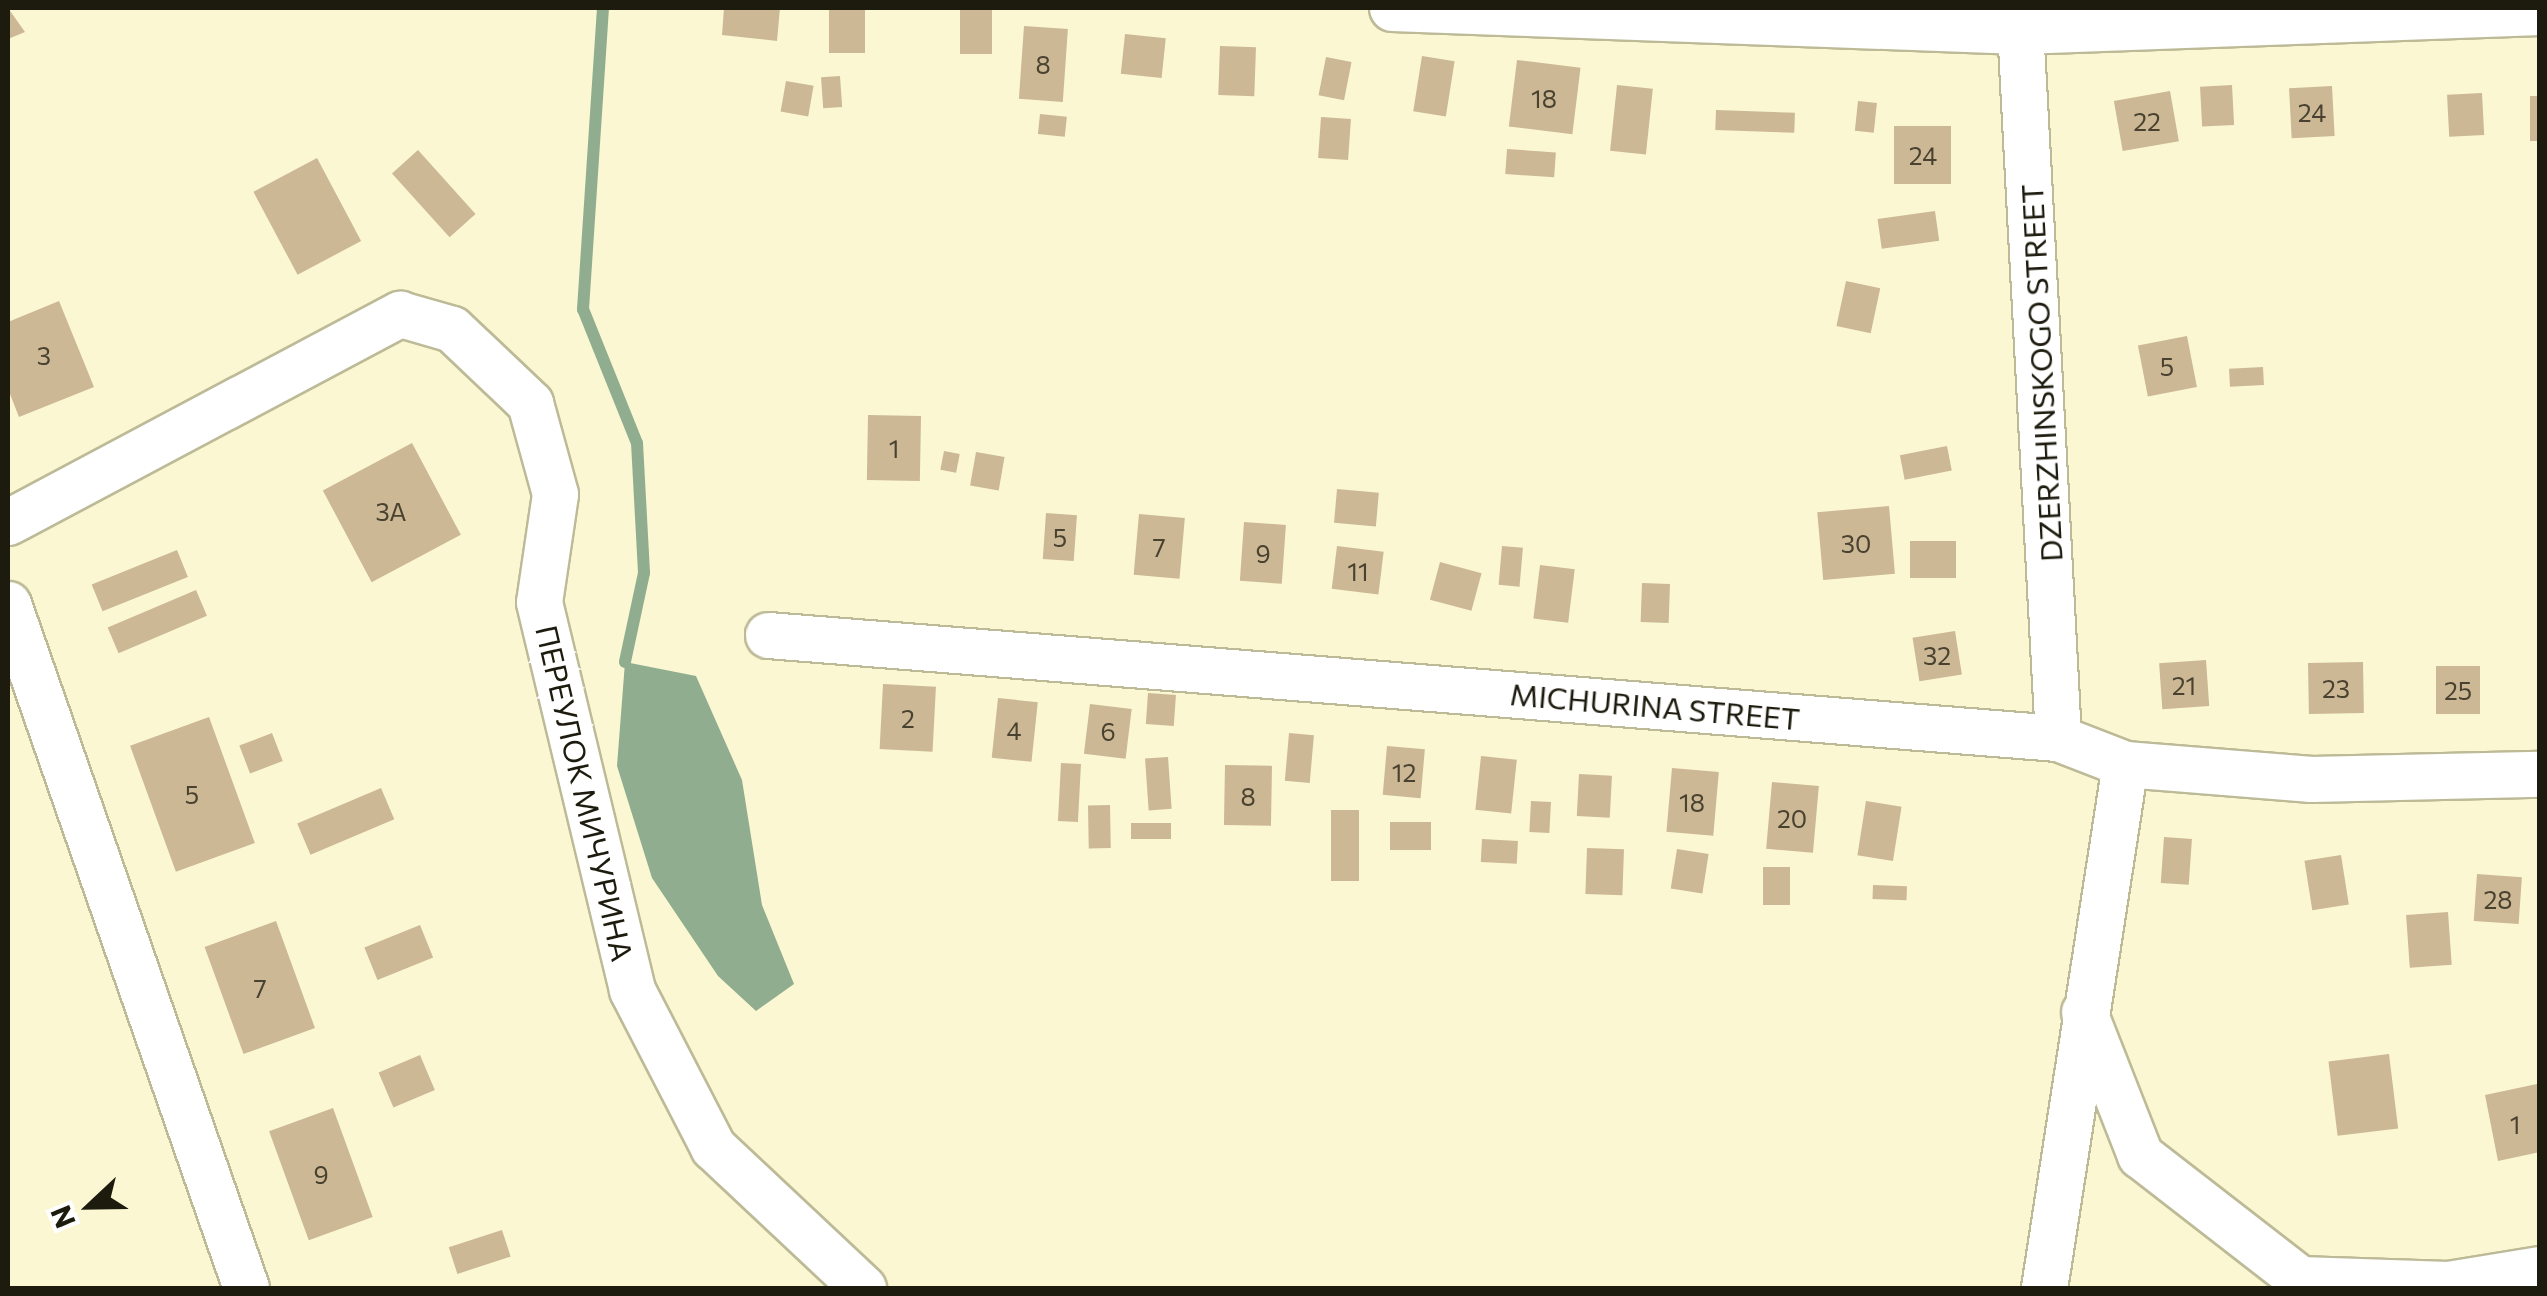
<!DOCTYPE html>
<meta charset="utf-8">
<style>
body{margin:0}
#map{position:relative;width:2547px;height:1296px;overflow:hidden;background:#fbf7d3;font-family:Commissioner,sans-serif}
div>[style]{position:absolute}
.water>*{inset:0;background:#90ae8f}
.stream>*{height:12px;margin:-6px;padding:0 6px;transform-origin:6px;border-radius:6px;background:#90ae8f}
.building>*{inset:0;background:#ccb894;transform-origin:0 0}
.roads{filter:drop-shadow(2px 0 #bdba97) drop-shadow(-2px 0 #bdba97) drop-shadow(0 2px #bdba97) drop-shadow(0 -2px #bdba97)}
.street>*{height:45px;margin:-22.5px;padding:0 22.5px;transform-origin:22.5px;border-radius:22.5px;background:#fff}
span{translate:-50% -50%;white-space:nowrap;text-align:center;line-height:1.15;-webkit-text-stroke:10px #fff;paint-order:stroke}
.number-label{font-size:25px;color:#494230}
.number-label span{-webkit-text-stroke-width:0}
.street-label{font-size:30px;color:#1d1b0e}
.frame{position:absolute;inset:0;border:10px solid #1d1b0e;pointer-events:none}
.north{position:absolute;left:40px;top:1156px;width:100px;height:100px;-webkit-text-stroke:8px #fff;paint-order:stroke;rotate:248deg;font-size:28px;font-weight:700;line-height:40px;text-align:center;color:#1d1b0e}
.north::after{content:'';display:block;margin:auto;width:35px;height:45px;background:#1d1b0e;clip-path:polygon(50% 0,100% 100%,50% 72%,0 100%)}
</style>
<div id="map">
<div class="water">
<div style="clip-path:polygon(625px 662px,696px 676px,742px 780px,762px 905px,794px 984px,756px 1011px,718px 976px,652px 878px,617px 766px)"></div>
</div>
<div class="stream">
<div style="left:603px;top:8px;width:302px;rotate:93.8deg"></div>
<div style="left:583px;top:309px;width:144px;rotate:68.1deg"></div>
<div style="left:637px;top:443px;width:130px;rotate:86.9deg"></div>
<div style="left:644px;top:573px;width:91px;rotate:102.1deg"></div>
</div>
<div class="building">
<div style="clip-path:polygon(8px 8px,25px 32px,8px 39px)"></div>
<div style="clip-path:polygon(724px 8px,780px 8px,777px 41px,722px 35px)"></div>
<div style="left:829px;top:8px;width:36px;height:45px"></div>
<div style="left:960px;top:8px;width:32px;height:46px"></div>
<div style="left:1024px;top:26px;width:44px;height:73px;rotate:4deg"></div>
<div style="left:1125px;top:34px;width:41px;height:40px;rotate:6deg"></div>
<div style="left:1220px;top:46px;width:36px;height:49px;rotate:2deg"></div>
<div style="left:1422px;top:56px;width:33px;height:56px;rotate:9deg"></div>
<div style="left:1326px;top:57px;width:26px;height:39px;rotate:11deg"></div>
<div style="left:1517px;top:60px;width:64px;height:67px;rotate:7deg"></div>
<div style="left:840px;top:76px;width:31px;height:19px;rotate:86deg"></div>
<div style="left:786px;top:81px;width:28px;height:31px;rotate:10deg"></div>
<div style="left:1617px;top:85px;width:36px;height:66px;rotate:6deg"></div>
<div style="left:2232px;top:85px;width:40px;height:32px;rotate:87deg"></div>
<div style="left:2332px;top:86px;width:50px;height:43px;rotate:87deg"></div>
<div style="left:2170px;top:91px;width:51px;height:57px;rotate:80deg"></div>
<div style="left:2482px;top:93px;width:42px;height:35px;rotate:87deg"></div>
<div style="left:2540px;top:96px;width:45px;height:10px;rotate:90deg"></div>
<div style="left:1858px;top:101px;width:19px;height:30px;rotate:6deg"></div>
<div style="left:1716px;top:110px;width:79px;height:20px;rotate:2deg"></div>
<div style="left:1040px;top:114px;width:27px;height:20px;rotate:6deg"></div>
<div style="left:1321px;top:117px;width:30px;height:41px;rotate:4deg"></div>
<div style="left:1951px;top:126px;width:58px;height:57px;rotate:90deg"></div>
<div style="left:1507px;top:149px;width:49px;height:25px;rotate:4deg"></div>
<div style="left:418px;top:150px;width:86px;height:35px;rotate:48deg"></div>
<div style="left:317px;top:158px;width:94px;height:72px;rotate:62deg"></div>
<div style="left:1935px;top:211px;width:30px;height:58px;rotate:82deg"></div>
<div style="left:1846px;top:281px;width:35px;height:46px;rotate:12deg"></div>
<div style="clip-path:polygon(59px 301px,94px 387px,19px 417px,8px 389px,8px 322px)"></div>
<div style="left:2187px;top:336px;width:52px;height:50px;rotate:79deg"></div>
<div style="left:2263px;top:367px;width:18px;height:34px;rotate:87deg"></div>
<div style="left:868px;top:415px;width:53px;height:65px;rotate:1deg"></div>
<div style="left:412px;top:443px;width:104px;height:101px;rotate:62deg"></div>
<div style="left:1947px;top:446px;width:25px;height:48px;rotate:79deg"></div>
<div style="left:944px;top:451px;width:16px;height:19px;rotate:11deg"></div>
<div style="left:976px;top:452px;width:29px;height:34px;rotate:10deg"></div>
<div style="left:1337px;top:489px;width:42px;height:34px;rotate:5deg"></div>
<div style="left:1889px;top:506px;width:68px;height:72px;rotate:85deg"></div>
<div style="left:1046px;top:513px;width:31px;height:46px;rotate:4deg"></div>
<div style="left:1139px;top:514px;width:46px;height:61px;rotate:5deg"></div>
<div style="left:1244px;top:522px;width:42px;height:59px;rotate:4deg"></div>
<div style="left:1910px;top:541px;width:46px;height:37px"></div>
<div style="left:1337px;top:546px;width:47px;height:43px;rotate:7deg"></div>
<div style="left:1502px;top:546px;width:21px;height:39px;rotate:5deg"></div>
<div style="left:177px;top:550px;width:29px;height:92px;rotate:68deg"></div>
<div style="left:1440px;top:562px;width:43px;height:39px;rotate:15deg"></div>
<div style="left:1540px;top:565px;width:35px;height:54px;rotate:7deg"></div>
<div style="left:1642px;top:583px;width:28px;height:39px;rotate:2deg"></div>
<div style="left:196px;top:590px;width:28px;height:96px;rotate:67deg"></div>
<div style="left:1955px;top:631px;width:44px;height:43px;rotate:81deg"></div>
<div style="left:2206px;top:660px;width:46px;height:47px;rotate:86deg"></div>
<div style="left:2363px;top:662px;width:51px;height:55px;rotate:89deg"></div>
<div style="left:2436px;top:666px;width:44px;height:48px"></div>
<div style="left:883px;top:684px;width:53px;height:65px;rotate:3deg"></div>
<div style="left:1148px;top:693px;width:28px;height:31px;rotate:4deg"></div>
<div style="left:998px;top:698px;width:40px;height:60px;rotate:6deg"></div>
<div style="left:1090px;top:704px;width:42px;height:50px;rotate:7deg"></div>
<div style="left:209px;top:717px;width:134px;height:84px;rotate:70deg"></div>
<div style="left:272px;top:733px;width:30px;height:35px;rotate:69deg"></div>
<div style="left:1289px;top:733px;width:25px;height:48px;rotate:5deg"></div>
<div style="left:1387px;top:746px;width:38px;height:49px;rotate:5deg"></div>
<div style="left:1481px;top:756px;width:36px;height:54px;rotate:6deg"></div>
<div style="left:1168px;top:757px;width:52px;height:23px;rotate:86deg"></div>
<div style="left:1061px;top:763px;width:20px;height:58px;rotate:3deg"></div>
<div style="left:1225px;top:765px;width:47px;height:60px;rotate:1deg"></div>
<div style="left:1672px;top:768px;width:47px;height:64px;rotate:5deg"></div>
<div style="left:1579px;top:774px;width:33px;height:42px;rotate:3deg"></div>
<div style="left:1772px;top:782px;width:47px;height:67px;rotate:5deg"></div>
<div style="left:381px;top:788px;width:34px;height:91px;rotate:67deg"></div>
<div style="left:1531px;top:801px;width:20px;height:31px;rotate:3deg"></div>
<div style="left:1866px;top:801px;width:36px;height:55px;rotate:9deg"></div>
<div style="left:1110px;top:805px;width:43px;height:22px;rotate:89deg"></div>
<div style="left:1331px;top:810px;width:28px;height:71px"></div>
<div style="left:1390px;top:822px;width:41px;height:28px"></div>
<div style="left:1131px;top:823px;width:40px;height:16px"></div>
<div style="left:2164px;top:837px;width:28px;height:46px;rotate:4deg"></div>
<div style="left:1482px;top:839px;width:36px;height:23px;rotate:3deg"></div>
<div style="left:1587px;top:848px;width:37px;height:46px;rotate:2deg"></div>
<div style="left:1677px;top:849px;width:32px;height:40px;rotate:9deg"></div>
<div style="left:2341px;top:855px;width:50px;height:37px;rotate:81deg"></div>
<div style="left:1763px;top:867px;width:27px;height:38px"></div>
<div style="left:2477px;top:874px;width:45px;height:47px;rotate:4deg"></div>
<div style="left:1873px;top:885px;width:34px;height:14px;rotate:2deg"></div>
<div style="left:2448px;top:912px;width:53px;height:42px;rotate:86deg"></div>
<div style="left:276px;top:921px;width:114px;height:76px;rotate:70deg"></div>
<div style="left:420px;top:925px;width:35px;height:60px;rotate:68deg"></div>
<div style="left:2389px;top:1054px;width:75px;height:61px;rotate:83deg"></div>
<div style="left:420px;top:1055px;width:38px;height:45px;rotate:67deg"></div>
<div style="clip-path:polygon(2537px 1084px,2540px 1152px,2498px 1161px,2485px 1095px)"></div>
<div style="left:333px;top:1108px;width:116px;height:68px;rotate:70deg"></div>
<div style="left:502px;top:1230px;width:28px;height:56px;rotate:72deg"></div>
</div>
<div class="roads">
<div class="street">
<div style="left:1392px;top:8px;width:628px;rotate:2.1deg"></div>
<div style="left:2020px;top:31px;width:520px;rotate:-2.09deg"></div>
<div style="left:2019px;top:8px;width:731px;rotate:86.94deg"></div>
<div style="left:8px;top:522px;width:444px;rotate:-28deg"></div>
<div style="left:400px;top:314px;width:54px;rotate:16.1deg"></div>
<div style="left:452px;top:329px;width:108px;rotate:43.5deg"></div>
<div style="left:530px;top:403px;width:94px;rotate:74.6deg"></div>
<div style="left:555px;top:494px;width:109px;rotate:98.4deg"></div>
<div style="left:539px;top:602px;width:399px;rotate:76.5deg"></div>
<div style="left:632px;top:990px;width:177px;rotate:62.7deg"></div>
<div style="left:713px;top:1147px;width:206px;rotate:43.2deg"></div>
<div style="left:8px;top:604px;width:724px;rotate:70.81deg"></div>
<div style="left:768px;top:635px;width:1294px;rotate:4.57deg"></div>
<div style="left:2058px;top:738px;width:72px;rotate:21.2deg"></div>
<div style="left:2125px;top:764px;width:187px;rotate:4.6deg"></div>
<div style="left:2311px;top:779px;width:229px;rotate:-1.3deg"></div>
<div style="left:2084px;top:1012px;width:154px;rotate:68.6deg"></div>
<div style="left:2140px;top:1155px;width:202px;rotate:37.8deg"></div>
<div style="left:2300px;top:1279px;width:148px;rotate:1.9deg"></div>
<div style="left:2448px;top:1284px;width:93px;rotate:-9.3deg"></div>
<div style="left:2044px;top:1288px;width:530px;rotate:-81.21deg"></div>
</div>
</div>
<div class="number-label">
<span style="left:1043px;top:64px">8</span>
<span style="left:1544px;top:98px">18</span>
<span style="left:2312px;top:112px">24</span>
<span style="left:2147px;top:121px">22</span>
<span style="left:1923px;top:155px">24</span>
<span style="left:44px;top:355px">3</span>
<span style="left:2167px;top:366px">5</span>
<span style="left:894px;top:448px">1</span>
<span style="left:391px;top:511px">3А</span>
<span style="left:1060px;top:537px">5</span>
<span style="left:1856px;top:543px">30</span>
<span style="left:1159px;top:547px">7</span>
<span style="left:1263px;top:553px">9</span>
<span style="left:1358px;top:571px">11</span>
<span style="left:1937px;top:655px">32</span>
<span style="left:2184px;top:685px">21</span>
<span style="left:2336px;top:688px">23</span>
<span style="left:2458px;top:690px">25</span>
<span style="left:908px;top:718px">2</span>
<span style="left:1014px;top:730px">4</span>
<span style="left:1108px;top:731px">6</span>
<span style="left:1404px;top:772px">12</span>
<span style="left:192px;top:794px">5</span>
<span style="left:1248px;top:796px">8</span>
<span style="left:1692px;top:802px">18</span>
<span style="left:1792px;top:818px">20</span>
<span style="left:2498px;top:899px">28</span>
<span style="left:260px;top:988px">7</span>
<span style="left:2515px;top:1124px">1</span>
<span style="left:321px;top:1174px">9</span>
</div>
<div class="street-label">
<span style="left:2041px;top:373px;rotate:-93deg">DZERZHINSKOGO STREET</span>
<span style="left:1655px;top:706px;rotate:5deg">MICHURINA STREET</span>
<span style="left:585px;top:793px;rotate:77deg">ПЕРЕУЛОК МИЧУРИНА</span>
</div>
<div class="frame"></div>
<div class="north">N</div>
</div>
